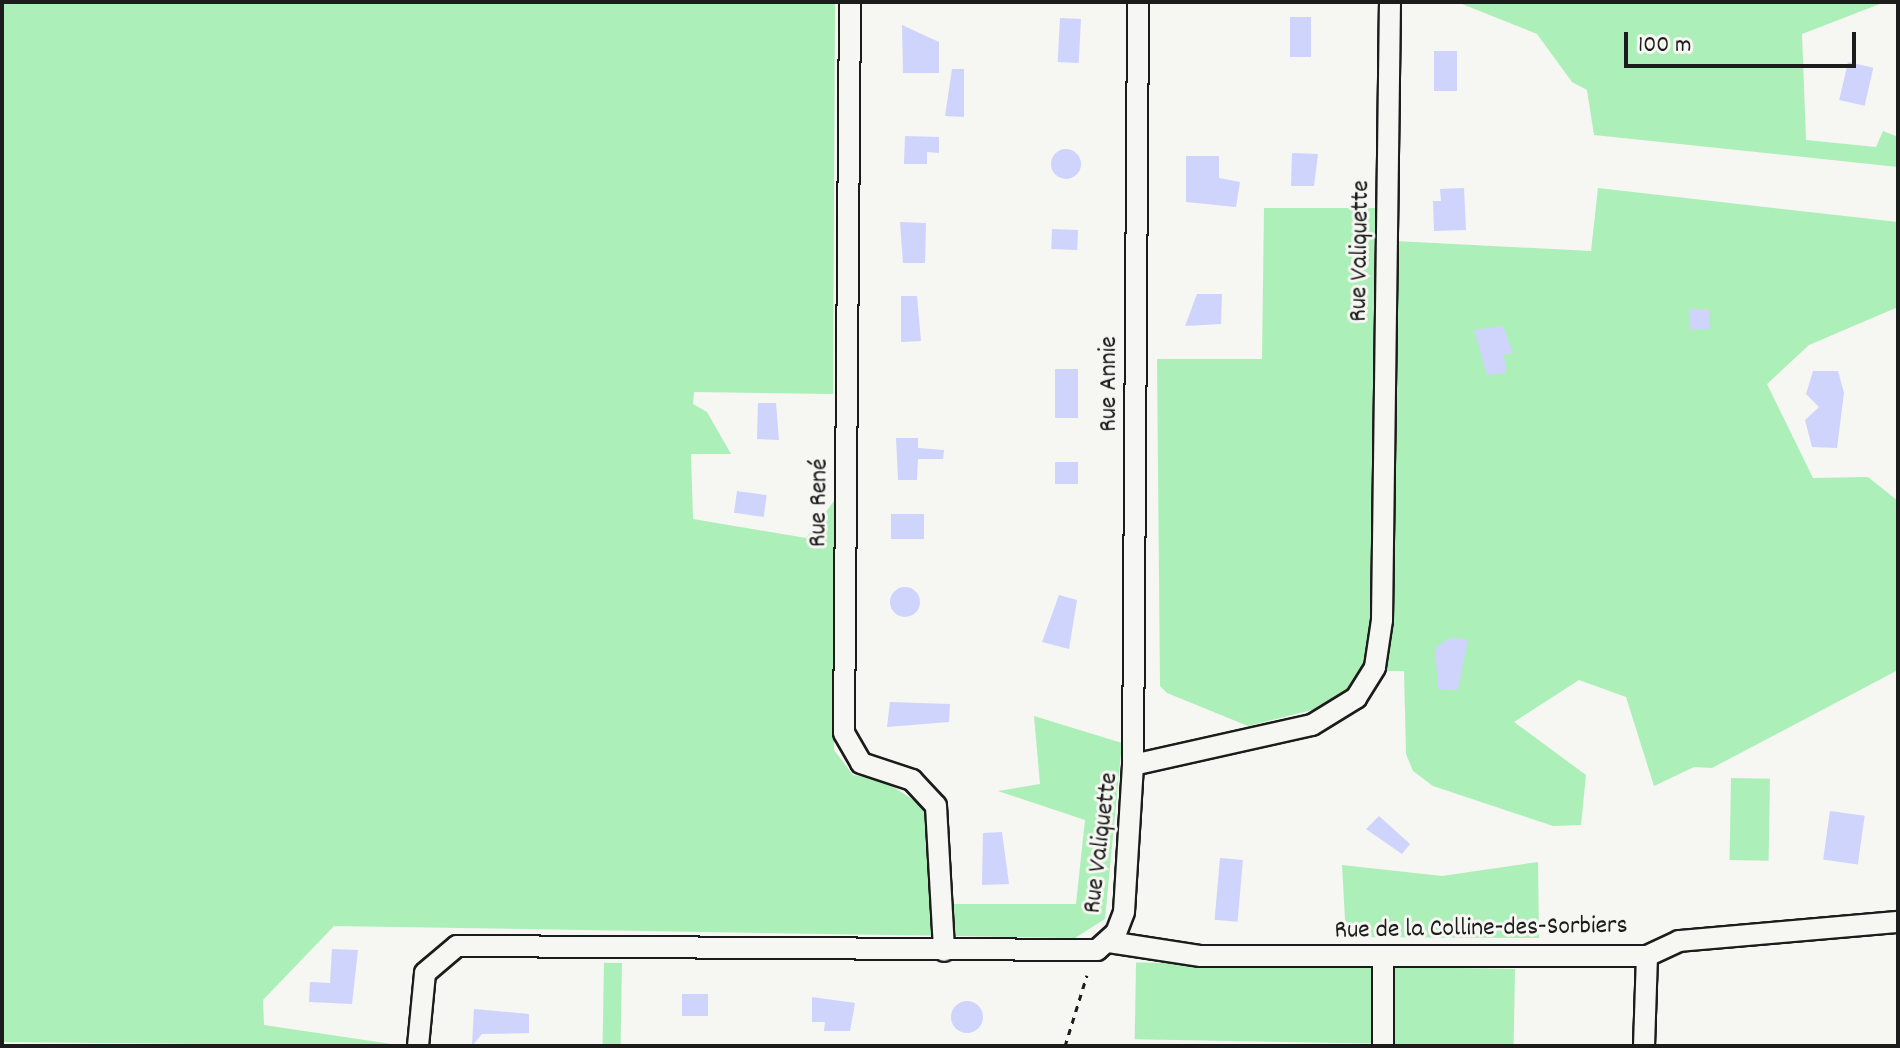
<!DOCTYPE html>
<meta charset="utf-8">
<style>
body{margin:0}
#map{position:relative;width:1900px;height:1048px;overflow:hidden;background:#f6f6f2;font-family:Dekko,sans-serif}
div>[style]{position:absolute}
.green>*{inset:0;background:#adefb8;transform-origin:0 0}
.building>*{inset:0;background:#ced4fc;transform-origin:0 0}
.round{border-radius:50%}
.path>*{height:3px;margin-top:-1.5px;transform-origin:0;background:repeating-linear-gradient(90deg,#1c1c1c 0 6px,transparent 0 12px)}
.roads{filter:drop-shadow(2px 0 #1c1c1c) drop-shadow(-2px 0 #1c1c1c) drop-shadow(0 2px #1c1c1c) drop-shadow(0 -2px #1c1c1c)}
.minor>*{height:20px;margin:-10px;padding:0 10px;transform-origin:10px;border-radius:10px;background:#f6f6f2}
span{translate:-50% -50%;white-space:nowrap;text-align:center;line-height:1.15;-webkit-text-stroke:6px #f6f6f2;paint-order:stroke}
.street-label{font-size:26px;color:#1c1c1c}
.frame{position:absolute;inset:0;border:4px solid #1c1c1c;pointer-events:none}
.scale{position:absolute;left:1624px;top:32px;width:232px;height:36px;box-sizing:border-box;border:4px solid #1c1c1c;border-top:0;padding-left:10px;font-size:24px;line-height:28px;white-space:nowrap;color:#1c1c1c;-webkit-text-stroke:6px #f6f6f2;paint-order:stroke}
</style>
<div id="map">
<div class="green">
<div style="clip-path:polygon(2px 2px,835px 2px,833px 394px,694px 392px,693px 404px,707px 412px,731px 454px,691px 454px,693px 519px,806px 538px,834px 501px,834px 750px,853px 775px,883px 780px,924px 807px,932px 827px,932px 904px,1076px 904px,1085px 820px,998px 791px,1040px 784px,1034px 716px,1122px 743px,1105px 919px,1075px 938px,334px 926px,263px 1000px,264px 1025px,405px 1046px,2px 1042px)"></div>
<div style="clip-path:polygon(1457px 2px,1885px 2px,1802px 34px,1806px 140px,1876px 147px,1883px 131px,1898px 137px,1898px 167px,1594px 135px,1587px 90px,1572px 82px,1537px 34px)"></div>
<div style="clip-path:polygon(1598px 188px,1898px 222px,1898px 307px,1809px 345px,1767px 384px,1813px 478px,1868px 477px,1898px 501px,1898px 670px,1712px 768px,1694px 767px,1654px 786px,1626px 697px,1579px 680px,1514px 722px,1586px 775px,1581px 825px,1553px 826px,1433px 786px,1413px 771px,1406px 754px,1404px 671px,1362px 671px,1336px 704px,1248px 726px,1167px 693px,1160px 686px,1157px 359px,1262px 359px,1264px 208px,1376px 208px,1376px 240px,1591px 251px)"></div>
<div style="left:1731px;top:778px;width:39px;height:82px;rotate:1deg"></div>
<div style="clip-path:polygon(1538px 862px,1539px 938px,1346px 937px,1342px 865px,1442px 876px)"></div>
<div style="left:622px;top:963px;width:83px;height:18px;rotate:91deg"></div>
<div style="left:1515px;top:969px;width:77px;height:379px;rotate:91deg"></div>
</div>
<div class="building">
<div style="left:1290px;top:17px;width:21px;height:40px"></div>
<div style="left:1060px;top:18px;width:21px;height:44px;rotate:3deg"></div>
<div style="clip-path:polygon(902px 25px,939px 42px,939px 73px,903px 73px)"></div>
<div style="left:1434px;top:51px;width:23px;height:40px"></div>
<div style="left:1848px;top:62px;width:26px;height:39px;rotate:13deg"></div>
<div style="clip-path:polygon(952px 69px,964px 69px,964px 117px,945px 116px)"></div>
<div style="clip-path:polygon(905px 136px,939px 137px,939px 153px,927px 152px,927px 164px,904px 164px)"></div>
<div class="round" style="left:1051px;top:149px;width:30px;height:30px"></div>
<div style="clip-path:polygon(1292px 153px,1318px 154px,1314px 186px,1291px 186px)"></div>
<div style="clip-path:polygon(1186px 156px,1219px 156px,1219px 178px,1240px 182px,1236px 207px,1186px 202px)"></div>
<div style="clip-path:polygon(1464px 188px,1466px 230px,1434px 231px,1433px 201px,1441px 201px,1440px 189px)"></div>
<div style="clip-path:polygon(900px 222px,926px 223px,925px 263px,903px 263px)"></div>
<div style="left:1052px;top:229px;width:26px;height:20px;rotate:2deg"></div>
<div style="clip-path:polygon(1197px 294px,1222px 294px,1221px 324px,1185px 326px)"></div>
<div style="clip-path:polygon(901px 296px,917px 296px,921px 341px,901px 342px)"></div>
<div style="left:1689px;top:309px;width:20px;height:20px"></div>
<div style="clip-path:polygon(1503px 326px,1513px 353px,1504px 354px,1506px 373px,1487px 375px,1474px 330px)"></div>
<div style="left:1055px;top:369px;width:23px;height:49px"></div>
<div style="clip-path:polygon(1813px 371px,1838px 371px,1844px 393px,1837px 448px,1812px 447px,1805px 420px,1819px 407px,1806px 394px)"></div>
<div style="clip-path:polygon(758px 403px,776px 403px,779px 440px,757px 439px)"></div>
<div style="clip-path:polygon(896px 438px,918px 438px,918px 448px,944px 450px,943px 459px,918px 459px,917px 480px,898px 480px)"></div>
<div style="left:1055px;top:462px;width:23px;height:22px"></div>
<div style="left:737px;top:491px;width:30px;height:22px;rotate:8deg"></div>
<div style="left:891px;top:514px;width:33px;height:25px"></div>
<div class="round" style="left:890px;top:587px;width:30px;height:30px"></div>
<div style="clip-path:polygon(1059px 595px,1077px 600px,1069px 649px,1042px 642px)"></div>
<div style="clip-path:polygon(1468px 639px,1458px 690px,1438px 689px,1435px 648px,1450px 638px)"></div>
<div style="clip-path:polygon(890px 702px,950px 704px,949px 722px,887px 727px)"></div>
<div style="left:1830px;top:811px;width:35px;height:49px;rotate:8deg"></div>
<div style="clip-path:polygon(1379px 816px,1410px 844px,1402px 854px,1366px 829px)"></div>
<div style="clip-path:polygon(1002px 832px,1009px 884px,982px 885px,983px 833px)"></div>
<div style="left:1220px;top:858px;width:23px;height:62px;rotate:5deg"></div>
<div style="clip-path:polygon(332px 949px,358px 950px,352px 1004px,309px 1002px,310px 982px,330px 983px)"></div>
<div style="left:682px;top:994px;width:26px;height:22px"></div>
<div style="clip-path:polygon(812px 997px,855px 1003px,850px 1031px,824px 1031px,825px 1022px,812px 1022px)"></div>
<div class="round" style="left:951px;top:1001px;width:32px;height:32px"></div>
<div style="clip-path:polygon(474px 1009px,529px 1014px,529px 1033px,482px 1034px,472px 1046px)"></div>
</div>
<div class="path">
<div style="left:1065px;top:1046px;width:74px;rotate:-72.8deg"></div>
</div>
<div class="roads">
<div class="minor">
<div style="left:850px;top:2px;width:731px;rotate:90.47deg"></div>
<div style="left:844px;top:733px;width:34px;rotate:60deg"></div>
<div style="left:861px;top:763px;width:54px;rotate:18.4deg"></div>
<div style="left:912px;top:780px;width:35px;rotate:47deg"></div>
<div style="left:936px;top:806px;width:145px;rotate:86.8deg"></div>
<div style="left:1133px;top:765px;width:763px;rotate:-89.62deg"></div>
<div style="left:1109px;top:942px;width:93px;rotate:8.7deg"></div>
<div style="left:1201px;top:956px;width:446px"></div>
<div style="left:1647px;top:956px;width:35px;rotate:-25deg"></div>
<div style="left:1679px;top:941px;width:220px;rotate:-5deg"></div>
<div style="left:418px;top:1046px;width:73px;rotate:-84.5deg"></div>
<div style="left:425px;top:973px;width:42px;rotate:-40.2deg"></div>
<div style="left:457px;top:946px;width:640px;rotate:0.36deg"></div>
<div style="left:1097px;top:950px;width:25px;rotate:-42deg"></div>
<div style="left:1116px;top:933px;width:22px;rotate:-69deg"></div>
<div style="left:1124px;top:912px;width:147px;rotate:-86.5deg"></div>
<div style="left:1133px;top:765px;width:183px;rotate:-12.6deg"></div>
<div style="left:1312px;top:725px;width:52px;rotate:-31.5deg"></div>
<div style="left:1356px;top:698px;width:36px;rotate:-58deg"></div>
<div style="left:1375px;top:667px;width:48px;rotate:-81.5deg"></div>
<div style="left:1382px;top:620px;width:618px;rotate:-89.26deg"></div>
<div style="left:1383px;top:1046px;width:89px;rotate:-90deg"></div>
<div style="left:1644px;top:1046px;width:90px;rotate:-88.1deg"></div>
</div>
</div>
<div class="street-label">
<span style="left:1361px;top:251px;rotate:-89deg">Rue Valiquette</span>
<span style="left:1110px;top:384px;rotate:-90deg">Rue Annie</span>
<span style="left:820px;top:503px;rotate:-89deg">Rue René</span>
<span style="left:1102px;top:843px;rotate:-83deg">Rue Valiquette</span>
<span style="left:1481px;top:929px;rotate:-1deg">Rue de la Colline-des-Sorbiers</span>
</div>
<div class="frame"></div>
<div class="scale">100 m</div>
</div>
